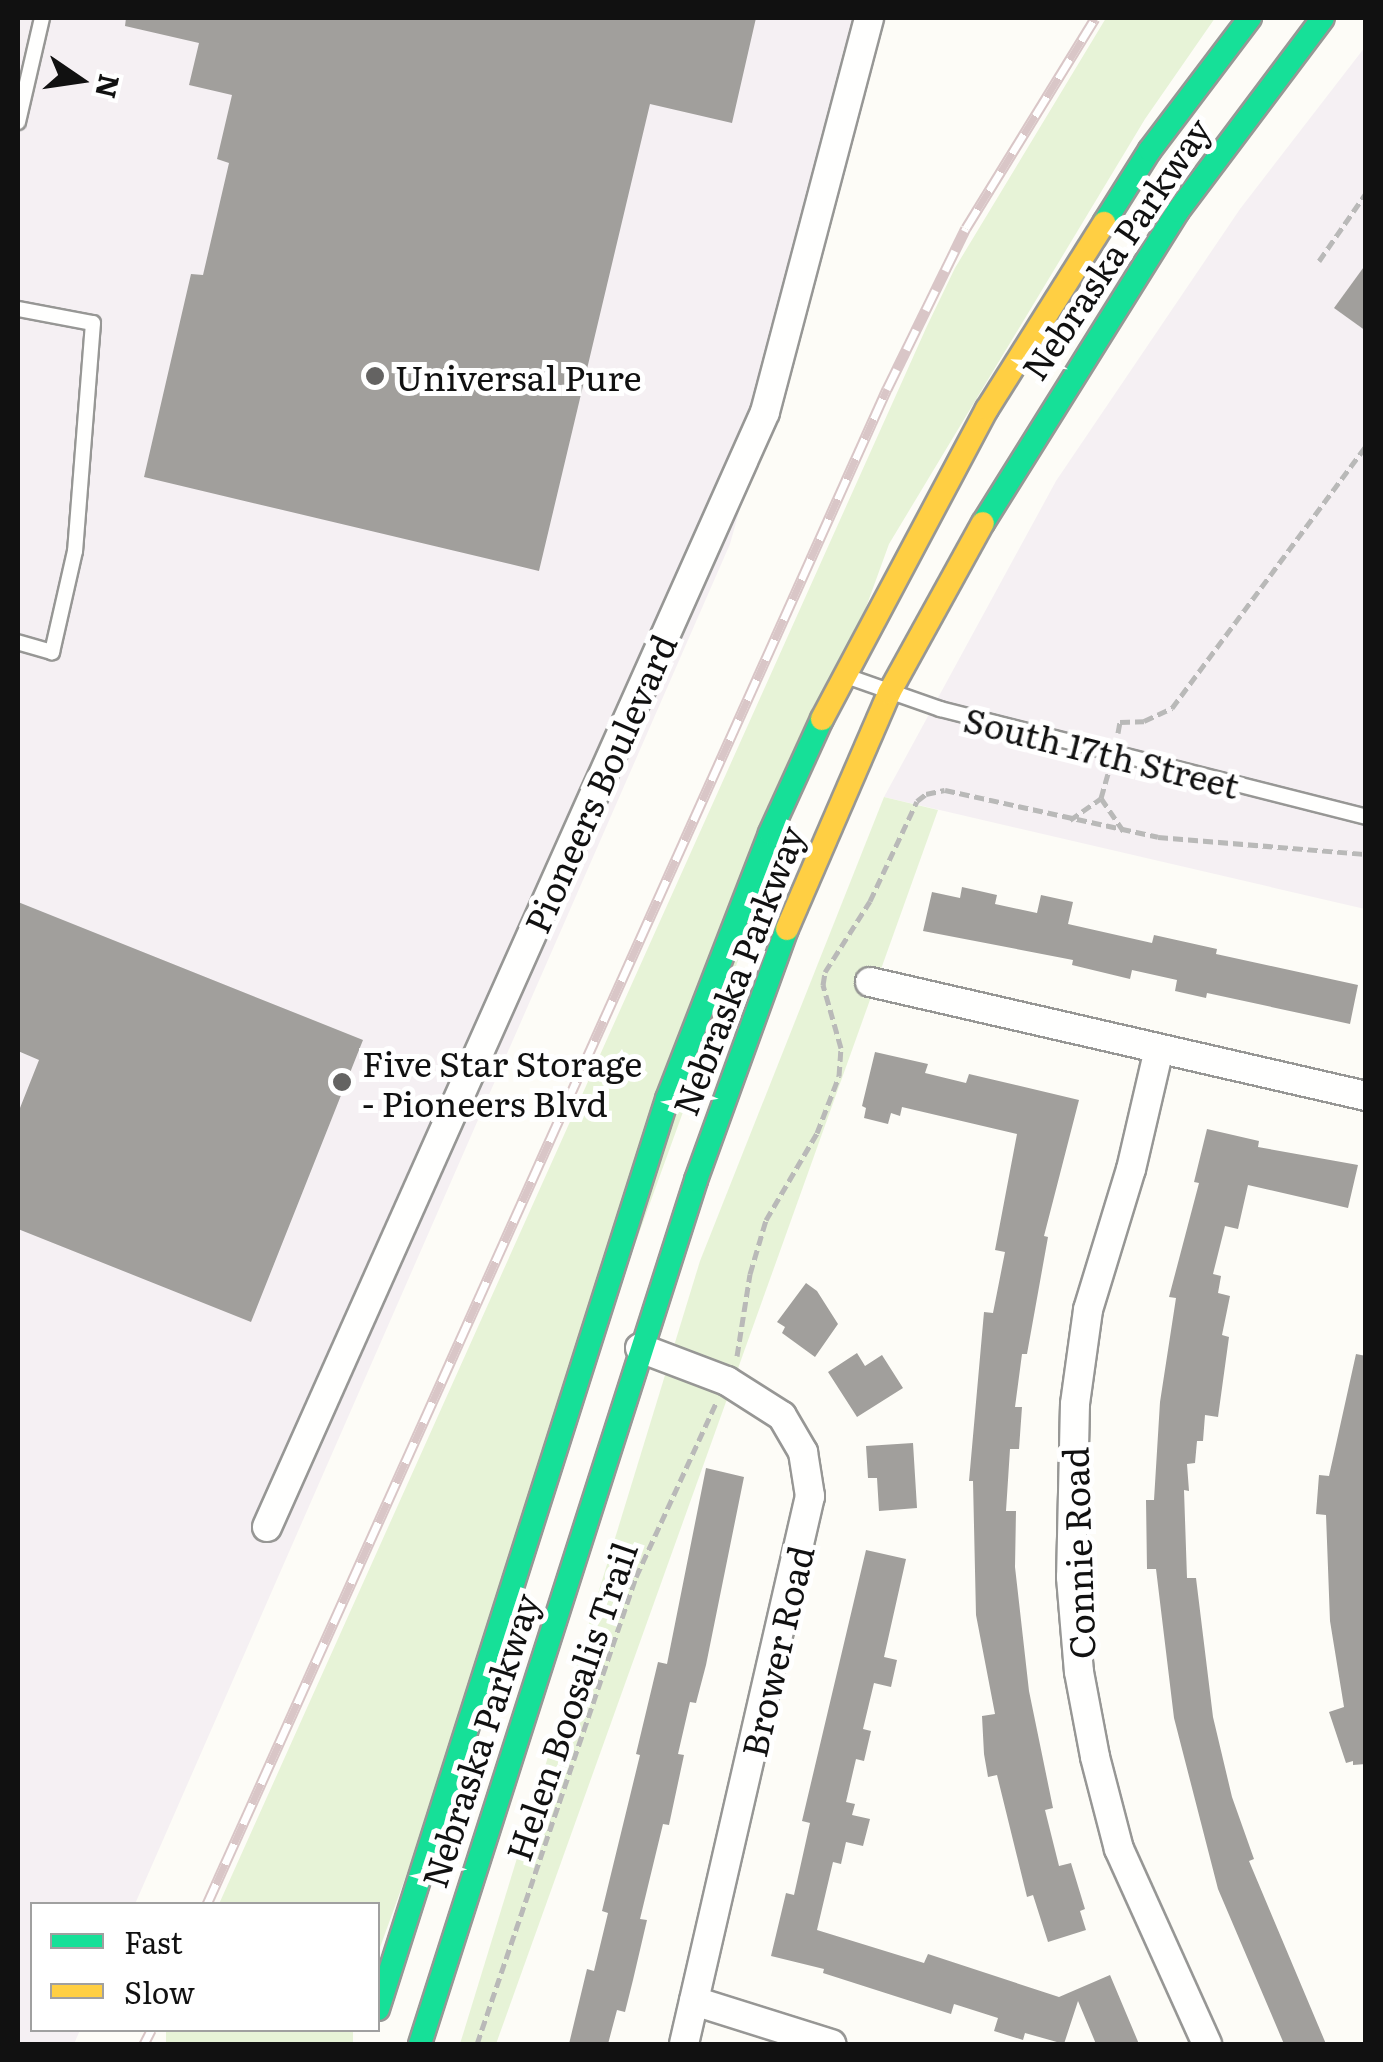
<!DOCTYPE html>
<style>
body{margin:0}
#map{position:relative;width:1383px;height:2062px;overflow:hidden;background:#fdfcf7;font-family:Literata,serif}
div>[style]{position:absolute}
.industrial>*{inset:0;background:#f5f0f3}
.green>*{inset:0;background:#e7f3d7;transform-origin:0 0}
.building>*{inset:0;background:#a19f9c}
.path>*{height:5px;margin-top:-2.5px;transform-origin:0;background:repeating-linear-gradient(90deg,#b9b9b8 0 10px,transparent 0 15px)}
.roads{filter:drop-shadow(2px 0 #979795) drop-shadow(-2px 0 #979795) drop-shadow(0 2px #979795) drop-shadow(0 -2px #979795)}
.lane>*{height:14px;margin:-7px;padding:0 7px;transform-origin:7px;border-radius:7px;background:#fffffe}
.street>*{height:28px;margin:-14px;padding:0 14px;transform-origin:14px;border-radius:14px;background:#fffffe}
.fast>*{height:22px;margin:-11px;padding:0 11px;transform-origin:11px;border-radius:11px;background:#16e098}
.slow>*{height:22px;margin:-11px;padding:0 11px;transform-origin:11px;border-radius:11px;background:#ffcf43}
.rail>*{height:11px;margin-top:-5.5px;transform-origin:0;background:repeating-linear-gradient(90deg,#fff 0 22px,#d9c6c7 0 44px);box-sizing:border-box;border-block:2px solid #d9c6c7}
.dots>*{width:28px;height:28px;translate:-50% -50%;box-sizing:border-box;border:5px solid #fff;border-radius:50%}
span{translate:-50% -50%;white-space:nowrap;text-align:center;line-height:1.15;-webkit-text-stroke:10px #fff;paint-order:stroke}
.street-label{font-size:35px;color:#111}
.poi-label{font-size:35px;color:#111}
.left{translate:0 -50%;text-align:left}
.frame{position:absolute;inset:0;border:20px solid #111;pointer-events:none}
.legend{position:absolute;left:30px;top:1902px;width:350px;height:130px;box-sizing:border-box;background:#fff;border:2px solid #a0a0a0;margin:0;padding:12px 18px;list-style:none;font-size:30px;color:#111}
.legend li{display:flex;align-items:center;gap:20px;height:50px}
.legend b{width:50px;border:2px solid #a0a0a0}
.north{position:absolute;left:30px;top:30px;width:100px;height:100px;-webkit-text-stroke:8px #fff;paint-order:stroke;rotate:103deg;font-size:28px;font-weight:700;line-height:40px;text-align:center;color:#111}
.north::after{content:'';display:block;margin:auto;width:35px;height:45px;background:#111;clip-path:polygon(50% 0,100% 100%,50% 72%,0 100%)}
</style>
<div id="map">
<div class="industrial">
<div style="clip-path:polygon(18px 18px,869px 18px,784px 351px,730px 544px,135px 1904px,32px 1904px,32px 2030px,80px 2030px,74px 2044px,18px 2044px)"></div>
<div style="clip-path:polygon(1365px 47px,1365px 909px,884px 797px,1056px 481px,1240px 209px)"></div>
</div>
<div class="green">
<div style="clip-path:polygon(1106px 18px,1215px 18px,1145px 119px,889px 544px,378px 1953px,378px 1904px,219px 1904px,927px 326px,955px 268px)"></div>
<div style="clip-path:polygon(884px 797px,938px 810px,496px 2044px,460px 2044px,700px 1261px)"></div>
<div style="left:166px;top:2030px;width:187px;height:16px"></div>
</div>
<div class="building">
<div style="clip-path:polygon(126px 18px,756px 18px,732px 123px,650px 104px,539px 571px,144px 477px,191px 274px,203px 275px,229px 163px,217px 159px,232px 95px,189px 85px,199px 43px,125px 26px)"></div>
<div style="clip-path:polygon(1366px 264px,1366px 331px,1334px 308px)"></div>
<div style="clip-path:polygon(962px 887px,997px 895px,995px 904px,1037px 913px,1041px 895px,1073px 902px,1068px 924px,1152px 943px,1154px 935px,1217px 949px,1216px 954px,1358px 985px,1350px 1024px,1207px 993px,1206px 998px,1175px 991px,1177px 980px,1132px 970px,1130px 979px,1072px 965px,1073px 960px,923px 931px,932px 892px,960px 898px)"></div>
<div style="clip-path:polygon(18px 902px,363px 1040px,251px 1322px,18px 1229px,18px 1113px,39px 1060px,18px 1051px)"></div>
<div style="clip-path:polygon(875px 1052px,928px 1064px,925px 1073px,966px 1083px,969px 1074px,1079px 1100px,1044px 1236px,1048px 1237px,1027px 1354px,1022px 1354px,1015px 1407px,1022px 1407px,1019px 1449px,1010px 1449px,1006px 1511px,1016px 1511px,1015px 1567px,1029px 1691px,1053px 1808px,1045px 1810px,1059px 1866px,1071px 1863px,1085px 1909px,1080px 1911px,1086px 1930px,1048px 1942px,1033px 1895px,1027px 1897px,997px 1775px,988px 1777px,984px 1754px,982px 1716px,995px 1714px,976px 1615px,973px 1481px,969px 1481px,984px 1312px,993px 1313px,1005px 1252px,995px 1250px,1017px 1134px,902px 1107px,900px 1116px,891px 1113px,888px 1124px,864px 1118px,866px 1108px,862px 1106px)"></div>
<div style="clip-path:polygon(1207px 1129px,1259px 1141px,1258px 1147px,1358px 1165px,1348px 1208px,1248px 1185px,1238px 1229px,1225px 1226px,1213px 1274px,1221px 1276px,1218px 1293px,1230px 1296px,1222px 1335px,1229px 1337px,1218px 1417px,1205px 1415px,1203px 1441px,1197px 1441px,1195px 1463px,1187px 1464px,1189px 1491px,1184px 1490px,1187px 1578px,1196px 1578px,1213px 1717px,1232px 1797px,1254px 1859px,1249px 1861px,1326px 2044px,1284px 2044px,1218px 1889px,1174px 1718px,1156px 1569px,1147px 1569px,1146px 1500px,1154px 1500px,1160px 1402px,1176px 1298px,1169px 1297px,1199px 1183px,1194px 1182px)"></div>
<div style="clip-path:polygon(806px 1283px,817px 1291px,838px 1324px,815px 1357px,782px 1333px,785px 1327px,777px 1322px)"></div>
<div style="clip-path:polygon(857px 1353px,865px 1366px,882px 1355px,903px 1388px,857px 1417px,828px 1372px)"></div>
<div style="clip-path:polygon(1356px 1354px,1366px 1356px,1366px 1764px,1353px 1765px,1353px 1761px,1346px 1763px,1329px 1712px,1344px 1707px,1330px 1621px,1326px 1515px,1316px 1514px,1319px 1475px,1329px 1476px)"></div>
<div style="clip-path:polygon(913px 1443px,917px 1508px,879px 1511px,877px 1478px,868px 1478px,866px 1446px)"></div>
<div style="clip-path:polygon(706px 1468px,744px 1477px,706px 1665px,696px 1703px,690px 1702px,678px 1754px,684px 1755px,669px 1825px,663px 1824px,640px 1919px,647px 1920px,633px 1980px,625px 2012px,617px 2010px,608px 2044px,569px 2044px,587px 1969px,594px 1971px,608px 1913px,602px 1911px,640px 1755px,636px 1754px,658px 1662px,667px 1664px)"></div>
<div style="clip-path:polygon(866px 1550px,906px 1559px,884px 1657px,897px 1660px,891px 1687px,874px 1683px,863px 1729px,871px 1731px,864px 1761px,856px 1759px,846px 1802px,855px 1804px,852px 1815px,870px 1819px,863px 1846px,846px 1842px,841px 1864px,833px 1862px,817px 1930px,924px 1963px,928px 1954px,1059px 1997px,1110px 1975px,1139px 2044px,1096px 2044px,1078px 2001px,1064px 2044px,1025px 2033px,1023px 2040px,994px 2031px,998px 2018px,954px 2004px,951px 2014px,823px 1973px,824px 1969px,771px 1956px,786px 1893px,794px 1895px,810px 1823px,802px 1821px)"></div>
</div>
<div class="path">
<div style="left:1319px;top:261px;width:83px;rotate:-55.3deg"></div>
<div style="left:1118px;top:733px;width:11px;rotate:-80deg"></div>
<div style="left:1120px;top:722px;width:24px;rotate:-2deg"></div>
<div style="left:1144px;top:721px;width:31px;rotate:-25deg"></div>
<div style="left:1172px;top:708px;width:326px;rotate:-53.5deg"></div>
<div style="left:1101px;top:798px;width:41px;rotate:55.9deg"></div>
<div style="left:1070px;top:820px;width:38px;rotate:-35deg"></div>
<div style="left:1101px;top:798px;width:26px;rotate:-74deg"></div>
<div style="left:737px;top:1356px;width:83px;rotate:-81deg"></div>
<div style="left:750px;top:1274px;width:56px;rotate:-73.5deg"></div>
<div style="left:766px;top:1220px;width:101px;rotate:-59.6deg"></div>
<div style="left:817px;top:1133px;width:61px;rotate:-68.9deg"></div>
<div style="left:839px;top:1076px;width:28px;rotate:-86deg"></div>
<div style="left:841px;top:1048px;width:66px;rotate:-105.9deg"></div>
<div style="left:823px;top:985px;width:13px;rotate:-81deg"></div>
<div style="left:825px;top:972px;width:84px;rotate:-57.6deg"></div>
<div style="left:870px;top:901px;width:110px;rotate:-64.8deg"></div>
<div style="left:917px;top:801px;width:11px;rotate:-38deg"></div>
<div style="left:926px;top:794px;width:19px;rotate:-12deg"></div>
<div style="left:945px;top:790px;width:218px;rotate:12.4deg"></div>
<div style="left:1158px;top:837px;width:209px;rotate:4.7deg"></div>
<div style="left:477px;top:2044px;width:493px;rotate:-71.2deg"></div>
<div style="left:636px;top:1577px;width:192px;rotate:-65.3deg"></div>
</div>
<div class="roads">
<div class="lane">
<div style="left:18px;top:122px;width:107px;rotate:-77deg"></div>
<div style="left:18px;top:309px;width:76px;rotate:10.6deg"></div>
<div style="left:93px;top:323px;width:229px;rotate:94.5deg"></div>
<div style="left:75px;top:551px;width:104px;rotate:102.8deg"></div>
<div style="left:52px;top:652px;width:35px;rotate:-164deg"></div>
<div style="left:846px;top:676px;width:100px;rotate:19.3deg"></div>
<div style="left:940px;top:709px;width:439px;rotate:14.2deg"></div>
</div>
<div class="street">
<div style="left:870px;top:982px;width:509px;rotate:12.94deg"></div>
<div style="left:1159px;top:1049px;width:123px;rotate:103.1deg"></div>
<div style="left:1131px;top:1169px;width:147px;rotate:107deg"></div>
<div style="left:1088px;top:1310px;width:95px;rotate:97.9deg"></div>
<div style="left:1075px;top:1404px;width:173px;rotate:91.3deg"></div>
<div style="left:1071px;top:1577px;width:95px;rotate:85.2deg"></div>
<div style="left:1079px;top:1672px;width:86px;rotate:79.3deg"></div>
<div style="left:1095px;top:1757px;width:95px;rotate:75.4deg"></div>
<div style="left:1119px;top:1849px;width:214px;rotate:65.7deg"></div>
<div style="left:640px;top:1348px;width:93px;rotate:20.8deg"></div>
<div style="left:727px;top:1381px;width:65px;rotate:32.5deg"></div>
<div style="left:782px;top:1416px;width:42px;rotate:59.7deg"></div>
<div style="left:803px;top:1452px;width:45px;rotate:81deg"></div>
<div style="left:810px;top:1496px;width:562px;rotate:102.95deg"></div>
<div style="left:267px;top:1527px;width:1221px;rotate:-65.93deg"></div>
<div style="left:765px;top:412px;width:407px;rotate:-75.2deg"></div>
<div style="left:694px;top:2001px;width:144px;rotate:17.4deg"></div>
</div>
<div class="fast">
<div style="left:1104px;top:223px;width:86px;rotate:-57.8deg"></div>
<div style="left:1150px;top:150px;width:166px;rotate:-52.9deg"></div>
<div style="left:983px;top:523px;width:368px;rotate:-58deg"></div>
<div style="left:1178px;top:211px;width:241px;rotate:-53.1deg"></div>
<div style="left:378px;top:2009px;width:955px;rotate:-72.38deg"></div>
<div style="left:667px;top:1099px;width:285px;rotate:-68.8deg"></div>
<div style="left:770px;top:833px;width:125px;rotate:-65.5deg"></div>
<div style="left:420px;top:2044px;width:907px;rotate:-72.28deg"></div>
<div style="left:696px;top:1180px;width:267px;rotate:-70.1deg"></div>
</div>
<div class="slow">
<div style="left:822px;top:719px;width:351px;rotate:-62deg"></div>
<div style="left:987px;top:409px;width:220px;rotate:-57.8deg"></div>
<div style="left:787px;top:929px;width:257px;rotate:-66.6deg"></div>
<div style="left:889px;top:693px;width:194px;rotate:-61.1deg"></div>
</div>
</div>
<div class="rail">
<div style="left:207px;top:1904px;width:1661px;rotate:-65.83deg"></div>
<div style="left:887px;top:389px;width:179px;rotate:-63.9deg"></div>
<div style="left:966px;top:228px;width:246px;rotate:-58.4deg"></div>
<div style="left:144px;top:2044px;width:16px;rotate:-63deg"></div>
</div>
<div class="dots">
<div style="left:375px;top:376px;background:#646362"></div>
<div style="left:342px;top:1082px;background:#646362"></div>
</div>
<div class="street-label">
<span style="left:1115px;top:248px;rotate:-56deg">Nebraska Parkway</span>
<span style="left:1102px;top:751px;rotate:14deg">South 17th Street</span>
<span style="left:599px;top:783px;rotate:-66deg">Pioneers Boulevard</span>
<span style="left:737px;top:970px;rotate:-69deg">Nebraska Parkway</span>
<span style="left:1077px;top:1553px;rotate:-92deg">Connie Road</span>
<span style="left:776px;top:1651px;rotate:-77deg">Brower Road</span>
<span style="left:570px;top:1701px;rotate:-71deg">Helen Boosalis Trail</span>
<span style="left:479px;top:1740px;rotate:-72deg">Nebraska Parkway</span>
</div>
<div class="poi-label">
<span class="left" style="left:395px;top:376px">Universal Pure</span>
<span class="left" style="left:362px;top:1082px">Five Star Storage<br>- Pioneers Blvd</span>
</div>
<div class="frame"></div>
<ul class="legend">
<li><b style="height:12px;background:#16e098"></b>Fast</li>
<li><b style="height:12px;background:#ffcf43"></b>Slow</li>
</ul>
<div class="north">N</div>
</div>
